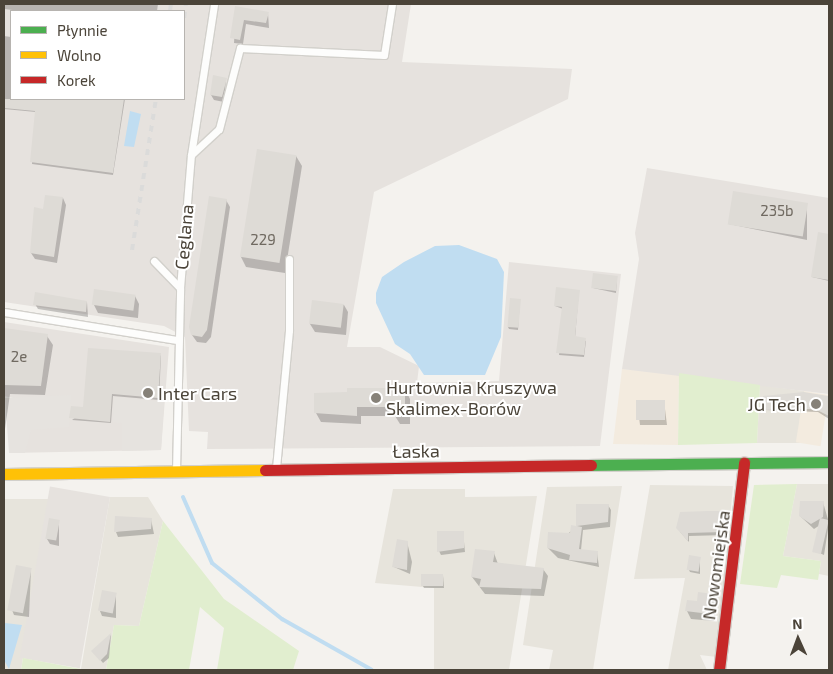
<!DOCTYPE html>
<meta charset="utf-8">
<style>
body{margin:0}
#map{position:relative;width:833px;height:674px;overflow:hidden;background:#f4f2ee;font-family:"Exo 2",sans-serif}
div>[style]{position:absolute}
.residential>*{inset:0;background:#e7e4dc}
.commercial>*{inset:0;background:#f3ebdf;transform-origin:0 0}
.industrial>*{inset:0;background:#e6e2de;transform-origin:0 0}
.green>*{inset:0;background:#e1eecf}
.parking>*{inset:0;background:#e6e3df}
.water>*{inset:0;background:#c0ddf1}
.shadow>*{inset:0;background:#0003}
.stream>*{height:4px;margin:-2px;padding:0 2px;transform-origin:2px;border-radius:2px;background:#c0ddf1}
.building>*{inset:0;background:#dedbd6;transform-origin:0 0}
.roads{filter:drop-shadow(1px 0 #d2d0cb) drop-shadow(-1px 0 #d2d0cb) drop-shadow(0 1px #d2d0cb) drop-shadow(0 -1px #d2d0cb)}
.lane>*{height:7px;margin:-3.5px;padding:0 3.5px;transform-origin:3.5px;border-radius:3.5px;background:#fdfdfc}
.fast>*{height:11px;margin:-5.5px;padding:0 5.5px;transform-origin:5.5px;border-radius:5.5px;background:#4caf50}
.slow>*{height:11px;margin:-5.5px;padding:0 5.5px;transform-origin:5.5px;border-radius:5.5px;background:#ffc107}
.jam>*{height:11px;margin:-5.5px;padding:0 5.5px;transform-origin:5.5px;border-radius:5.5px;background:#c62828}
.rail>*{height:4px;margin-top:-2px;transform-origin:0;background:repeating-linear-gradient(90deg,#dbdbda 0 6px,transparent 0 12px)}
.dots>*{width:14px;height:14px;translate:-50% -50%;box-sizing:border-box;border:2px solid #fff;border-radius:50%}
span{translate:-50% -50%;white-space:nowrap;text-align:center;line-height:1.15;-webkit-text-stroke:4px #fff;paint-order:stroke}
.number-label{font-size:15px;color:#706a61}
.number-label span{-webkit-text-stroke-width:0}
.street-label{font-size:18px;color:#4b4439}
.poi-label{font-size:18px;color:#4b4439}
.left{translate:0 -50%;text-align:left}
.right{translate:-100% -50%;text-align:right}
.frame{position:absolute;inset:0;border:5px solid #4b4439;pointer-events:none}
.legend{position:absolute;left:10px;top:10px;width:175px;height:90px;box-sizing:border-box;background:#fff;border:1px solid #b7b4b0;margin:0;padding:6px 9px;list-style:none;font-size:15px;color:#4b4439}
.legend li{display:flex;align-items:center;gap:10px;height:25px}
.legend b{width:25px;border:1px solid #b7b4b0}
.north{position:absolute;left:773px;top:614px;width:50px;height:50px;-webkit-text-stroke:4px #fff;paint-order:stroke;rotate:358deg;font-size:14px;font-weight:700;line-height:20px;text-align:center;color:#4b4439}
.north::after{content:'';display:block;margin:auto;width:18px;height:22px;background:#4b4439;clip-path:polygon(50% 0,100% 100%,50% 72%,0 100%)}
</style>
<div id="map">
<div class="residential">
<div style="clip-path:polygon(760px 385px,804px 391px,804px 443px,757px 443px)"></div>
<div style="clip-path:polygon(797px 484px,829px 484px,829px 576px,819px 574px,821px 561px,783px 556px)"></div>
<div style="clip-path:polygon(650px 485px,733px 486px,717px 657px,700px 655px,707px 670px,668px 670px,685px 578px,634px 579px)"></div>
<div style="clip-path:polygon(622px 486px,593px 670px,549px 670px,553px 650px,523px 645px,547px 487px)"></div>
<div style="clip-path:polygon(393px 489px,465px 489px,465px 497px,537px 496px,509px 670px,434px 670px,434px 588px,375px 583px)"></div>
<div style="clip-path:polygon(110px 497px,148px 497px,163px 521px,139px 626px,114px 625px,106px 670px,88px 670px,81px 669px)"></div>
<div style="clip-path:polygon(4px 499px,49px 499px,21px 670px,4px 670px)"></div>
</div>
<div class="commercial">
<div style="clip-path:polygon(622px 369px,679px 373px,678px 445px,613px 444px)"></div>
<div style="left:804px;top:391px;width:25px;height:52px;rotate:9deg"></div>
</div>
<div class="industrial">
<div style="clip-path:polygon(evenodd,4px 4px,411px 4px,402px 62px,572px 69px,568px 99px,374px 192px,347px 347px,380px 347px,419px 366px,417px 383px,499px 381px,509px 262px,621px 274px,600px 446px,207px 449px,208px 432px,189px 431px,185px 337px,164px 326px,4px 302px,4px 4px,11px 11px,184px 11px,184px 99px,11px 99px,11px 11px)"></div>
<div style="clip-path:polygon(647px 168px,829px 198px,829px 394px,622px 369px,639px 259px,635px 233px)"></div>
<div style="clip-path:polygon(4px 322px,169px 347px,161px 450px,9px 453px,13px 398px,4px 396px)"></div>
<div style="left:110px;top:497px;width:174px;height:61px;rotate:100deg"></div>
</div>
<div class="green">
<div style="clip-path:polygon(679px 373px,760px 385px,757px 443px,678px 445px)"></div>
<div style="clip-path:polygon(797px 484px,783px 556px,821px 561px,818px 580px,781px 575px,777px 588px,740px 584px,754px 485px)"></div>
<div style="clip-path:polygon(163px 521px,224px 599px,299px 651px,293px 670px,217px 670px,224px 628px,200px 607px,189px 670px,106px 670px,114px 625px,139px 626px)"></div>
<div style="clip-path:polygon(23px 658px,81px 669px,81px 670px,21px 670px)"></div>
</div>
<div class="parking">
<div style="clip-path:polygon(71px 395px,69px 427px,31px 430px,25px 453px,9px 453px,5px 398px)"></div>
<div style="clip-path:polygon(114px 397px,164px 402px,161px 450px,122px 451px,122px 423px,113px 422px)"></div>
</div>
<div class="water">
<div style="clip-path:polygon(130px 111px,141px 114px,134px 147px,124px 146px)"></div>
<div style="clip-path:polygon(459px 245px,497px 259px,504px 272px,501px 337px,485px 375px,424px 375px,410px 354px,395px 344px,376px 303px,376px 293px,382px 277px,404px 262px,435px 246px)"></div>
<div style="clip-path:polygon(5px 623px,22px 625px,9px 669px,4px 660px)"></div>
</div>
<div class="shadow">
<div style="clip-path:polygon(4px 4px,158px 4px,157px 11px,21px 11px,4px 9px)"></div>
<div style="clip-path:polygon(236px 8px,268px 13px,269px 28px,246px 24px,243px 44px,234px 43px)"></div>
<div style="clip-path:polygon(4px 36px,11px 37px,11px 99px,125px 99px,113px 175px,32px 164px,36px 112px,4px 109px)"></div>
<div style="clip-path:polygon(226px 79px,224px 102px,214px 100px,211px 95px)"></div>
<div style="clip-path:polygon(296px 156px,302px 166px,285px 273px,246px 267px,241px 257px)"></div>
<div style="clip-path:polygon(63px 198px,66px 205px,57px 263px,35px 259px,31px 253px,44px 210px)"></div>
<div style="clip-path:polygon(226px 200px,230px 207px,211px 337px,206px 343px,197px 342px,192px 335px)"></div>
<div style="clip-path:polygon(807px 205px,807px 240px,729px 224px)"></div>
<div style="clip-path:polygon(819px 234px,829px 235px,829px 281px,812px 277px)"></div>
<div style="clip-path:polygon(617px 277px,616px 293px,593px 288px)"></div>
<div style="clip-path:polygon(579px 291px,575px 338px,586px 341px,584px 357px,559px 355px,563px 309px,555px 306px)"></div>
<div style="clip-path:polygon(135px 296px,139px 304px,138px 318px,98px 313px,94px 305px)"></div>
<div style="clip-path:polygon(520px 300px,518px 330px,509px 329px,508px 327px)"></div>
<div style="clip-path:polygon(313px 301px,344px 305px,348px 312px,346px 335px,315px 332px,310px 324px)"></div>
<div style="clip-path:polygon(87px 302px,88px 317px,38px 309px,35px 304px)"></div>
<div style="clip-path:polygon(4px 329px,47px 336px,53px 345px,45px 395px,10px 394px,4px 436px)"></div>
<div style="clip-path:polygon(161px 355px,159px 400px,113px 396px,111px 423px,72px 420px)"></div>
<div style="clip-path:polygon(405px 389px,410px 399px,410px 424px,400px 424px,395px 416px,361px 416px,361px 424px,321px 422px,316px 413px)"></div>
<div style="clip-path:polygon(804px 393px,829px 399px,829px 419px,818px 412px,765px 410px)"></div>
<div style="clip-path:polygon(637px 401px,664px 401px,667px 425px,640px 425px)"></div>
<div style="clip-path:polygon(823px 502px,829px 523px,824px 555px,815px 551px,820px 525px,814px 529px,800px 516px)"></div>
<div style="clip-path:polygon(577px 505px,608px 505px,611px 510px,610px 527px,583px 530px,581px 550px,597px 552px,599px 567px,558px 558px,548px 548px,577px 527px)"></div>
<div style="clip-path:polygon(725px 512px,726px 535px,689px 536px,689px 542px,680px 532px)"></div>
<div style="clip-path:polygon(151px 519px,154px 534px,118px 537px,116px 532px)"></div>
<div style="clip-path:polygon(59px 521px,59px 546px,50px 544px,47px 539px)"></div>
<div style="clip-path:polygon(463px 532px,465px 552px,441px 555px,439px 551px)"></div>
<div style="clip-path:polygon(407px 542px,412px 562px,410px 574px,394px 567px)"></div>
<div style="clip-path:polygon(494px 553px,498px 564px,543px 569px,548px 576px,544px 596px,485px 594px,472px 577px)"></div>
<div style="clip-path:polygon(700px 558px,700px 574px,690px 572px,689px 570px)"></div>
<div style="clip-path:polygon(31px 569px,29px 617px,14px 615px,12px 610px)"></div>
<div style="clip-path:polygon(443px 575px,444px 588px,424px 588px,423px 586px)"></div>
<div style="clip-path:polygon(116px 594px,116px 618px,102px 616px,100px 611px)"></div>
<div style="clip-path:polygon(712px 595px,716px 603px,714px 621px,691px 619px,687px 611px)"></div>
<div style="clip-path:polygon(111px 635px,109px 658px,103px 663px,93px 651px)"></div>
</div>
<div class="stream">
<div style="left:183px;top:497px;width:72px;rotate:66.3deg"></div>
<div style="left:212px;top:563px;width:90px;rotate:38.7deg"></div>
<div style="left:282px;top:619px;width:103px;rotate:29.5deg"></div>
</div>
<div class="building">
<div style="clip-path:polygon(235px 6px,269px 12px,266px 23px,244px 20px,240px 40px,230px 38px)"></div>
<div style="clip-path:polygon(213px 75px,227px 78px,222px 97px,210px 95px)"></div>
<div style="clip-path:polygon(4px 99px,124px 99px,113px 173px,30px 162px,35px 111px,4px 108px)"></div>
<div style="left:257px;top:149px;width:40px;height:109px;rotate:9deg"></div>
<div style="left:733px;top:191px;width:76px;height:34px;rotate:9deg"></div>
<div style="clip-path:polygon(45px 195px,63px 197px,54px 257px,30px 253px,34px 207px,43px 209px)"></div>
<div style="clip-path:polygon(209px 196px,227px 199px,207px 330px,202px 337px,191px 335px,189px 327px)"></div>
<div style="clip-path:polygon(818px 232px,829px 234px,829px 280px,811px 277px)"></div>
<div style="left:593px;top:273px;width:25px;height:15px;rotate:7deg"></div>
<div style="clip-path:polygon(556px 287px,580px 290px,575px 336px,586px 338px,584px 355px,556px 353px,562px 307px,554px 306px)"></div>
<div style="left:94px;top:289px;width:42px;height:16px;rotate:8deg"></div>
<div style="clip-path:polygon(35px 292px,87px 301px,86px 312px,33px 305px)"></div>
<div style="left:510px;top:298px;width:11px;height:29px;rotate:5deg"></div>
<div style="left:312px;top:300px;width:32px;height:24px;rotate:7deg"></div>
<div style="clip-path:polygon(4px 328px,48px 334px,41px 386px,4px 385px)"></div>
<div style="clip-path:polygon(88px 348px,161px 353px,158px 398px,112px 394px,110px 422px,69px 418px,71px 406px,83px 407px)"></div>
<div style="clip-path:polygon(347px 388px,405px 388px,405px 415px,393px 415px,393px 407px,357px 407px,357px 416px,314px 413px,314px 393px,347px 392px)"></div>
<div style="clip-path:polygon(804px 392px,828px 396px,829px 416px,815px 409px,763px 410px,763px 396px)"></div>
<div style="left:636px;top:400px;width:29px;height:20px"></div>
<div style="clip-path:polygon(800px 501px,824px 501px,823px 517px,811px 524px,799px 516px)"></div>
<div style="clip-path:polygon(576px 504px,609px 504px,608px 522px,577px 526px,582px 527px,579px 549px,598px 551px,597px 563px,569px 560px,570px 555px,547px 548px,548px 532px,570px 533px,571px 525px,576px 526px)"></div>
<div style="clip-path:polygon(708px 511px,726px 511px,724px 532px,688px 533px,688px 541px,676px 528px,680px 512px)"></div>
<div style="clip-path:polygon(115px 516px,152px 518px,151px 529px,114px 532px)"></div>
<div style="left:49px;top:518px;width:11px;height:21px;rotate:10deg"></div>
<div style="left:820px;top:518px;width:9px;height:35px;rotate:13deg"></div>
<div style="clip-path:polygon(437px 531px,464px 531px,464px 548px,437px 552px)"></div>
<div style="clip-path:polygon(397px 539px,408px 541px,407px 570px,392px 567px)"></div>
<div style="clip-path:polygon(475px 549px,495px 551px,493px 562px,544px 568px,541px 589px,479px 587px,481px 579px,471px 577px)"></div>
<div style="left:689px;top:555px;width:12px;height:15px;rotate:9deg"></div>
<div style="left:16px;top:565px;width:16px;height:46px;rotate:11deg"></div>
<div style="left:421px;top:574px;width:22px;height:12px"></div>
<div style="left:102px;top:590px;width:15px;height:21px;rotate:11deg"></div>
<div style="clip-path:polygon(698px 592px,713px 594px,710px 614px,685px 611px,687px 600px,697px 601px)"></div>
<div style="clip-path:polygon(111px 633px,107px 654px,100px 661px,91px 651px)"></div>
</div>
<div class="roads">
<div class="lane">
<div style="left:191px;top:155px;width:38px;rotate:-43deg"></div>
<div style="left:219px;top:129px;width:84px;rotate:-75.5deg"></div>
<div style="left:240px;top:48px;width:144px;rotate:2.8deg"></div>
<div style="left:384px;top:55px;width:52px;rotate:-81.1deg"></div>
<div style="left:154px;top:261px;width:37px;rotate:46deg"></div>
<div style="left:4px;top:312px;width:175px;rotate:9.2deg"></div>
<div style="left:276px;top:468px;width:139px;rotate:-84.6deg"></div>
<div style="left:289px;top:330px;width:71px;rotate:-90deg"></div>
<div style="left:176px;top:471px;width:183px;rotate:-88.7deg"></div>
<div style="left:180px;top:288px;width:133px;rotate:-85.3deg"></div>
<div style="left:191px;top:155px;width:153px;rotate:-81.3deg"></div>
</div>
<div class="fast">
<div style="left:591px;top:465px;width:238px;rotate:-0.7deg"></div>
</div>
<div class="slow">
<div style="left:4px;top:474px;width:261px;rotate:-0.9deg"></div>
</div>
<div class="jam">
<div style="left:265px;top:470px;width:326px;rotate:-0.9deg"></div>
<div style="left:719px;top:670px;width:209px;rotate:-83.1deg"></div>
</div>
</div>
<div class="rail">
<div style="left:170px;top:11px;width:7px;rotate:-82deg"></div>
<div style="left:184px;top:18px;width:14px;rotate:-82deg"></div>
<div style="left:132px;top:250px;width:153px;rotate:-81deg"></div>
</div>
<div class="dots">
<div style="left:148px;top:393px;background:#868178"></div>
<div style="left:376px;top:398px;background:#868178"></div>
<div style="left:816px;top:404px;background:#868178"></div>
</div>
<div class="number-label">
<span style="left:777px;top:211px">235b</span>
<span style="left:263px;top:240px">229</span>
<span style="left:19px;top:357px">2e</span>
</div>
<div class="street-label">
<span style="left:184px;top:237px;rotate:-85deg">Ceglana</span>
<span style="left:416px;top:451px;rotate:-1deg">Łaska</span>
<span style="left:716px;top:565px;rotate:-82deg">Nowomiejska</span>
</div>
<div class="poi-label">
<span class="left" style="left:386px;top:398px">Hurtownia Kruszywa<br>Skalimex-Borów</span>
<span class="left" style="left:158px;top:393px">Inter Cars</span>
<span class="right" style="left:806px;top:404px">JG Tech</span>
</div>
<div class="frame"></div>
<ul class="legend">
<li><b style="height:6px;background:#4caf50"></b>Płynnie</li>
<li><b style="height:6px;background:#ffc107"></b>Wolno</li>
<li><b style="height:6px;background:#c62828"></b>Korek</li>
</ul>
<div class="north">N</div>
</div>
